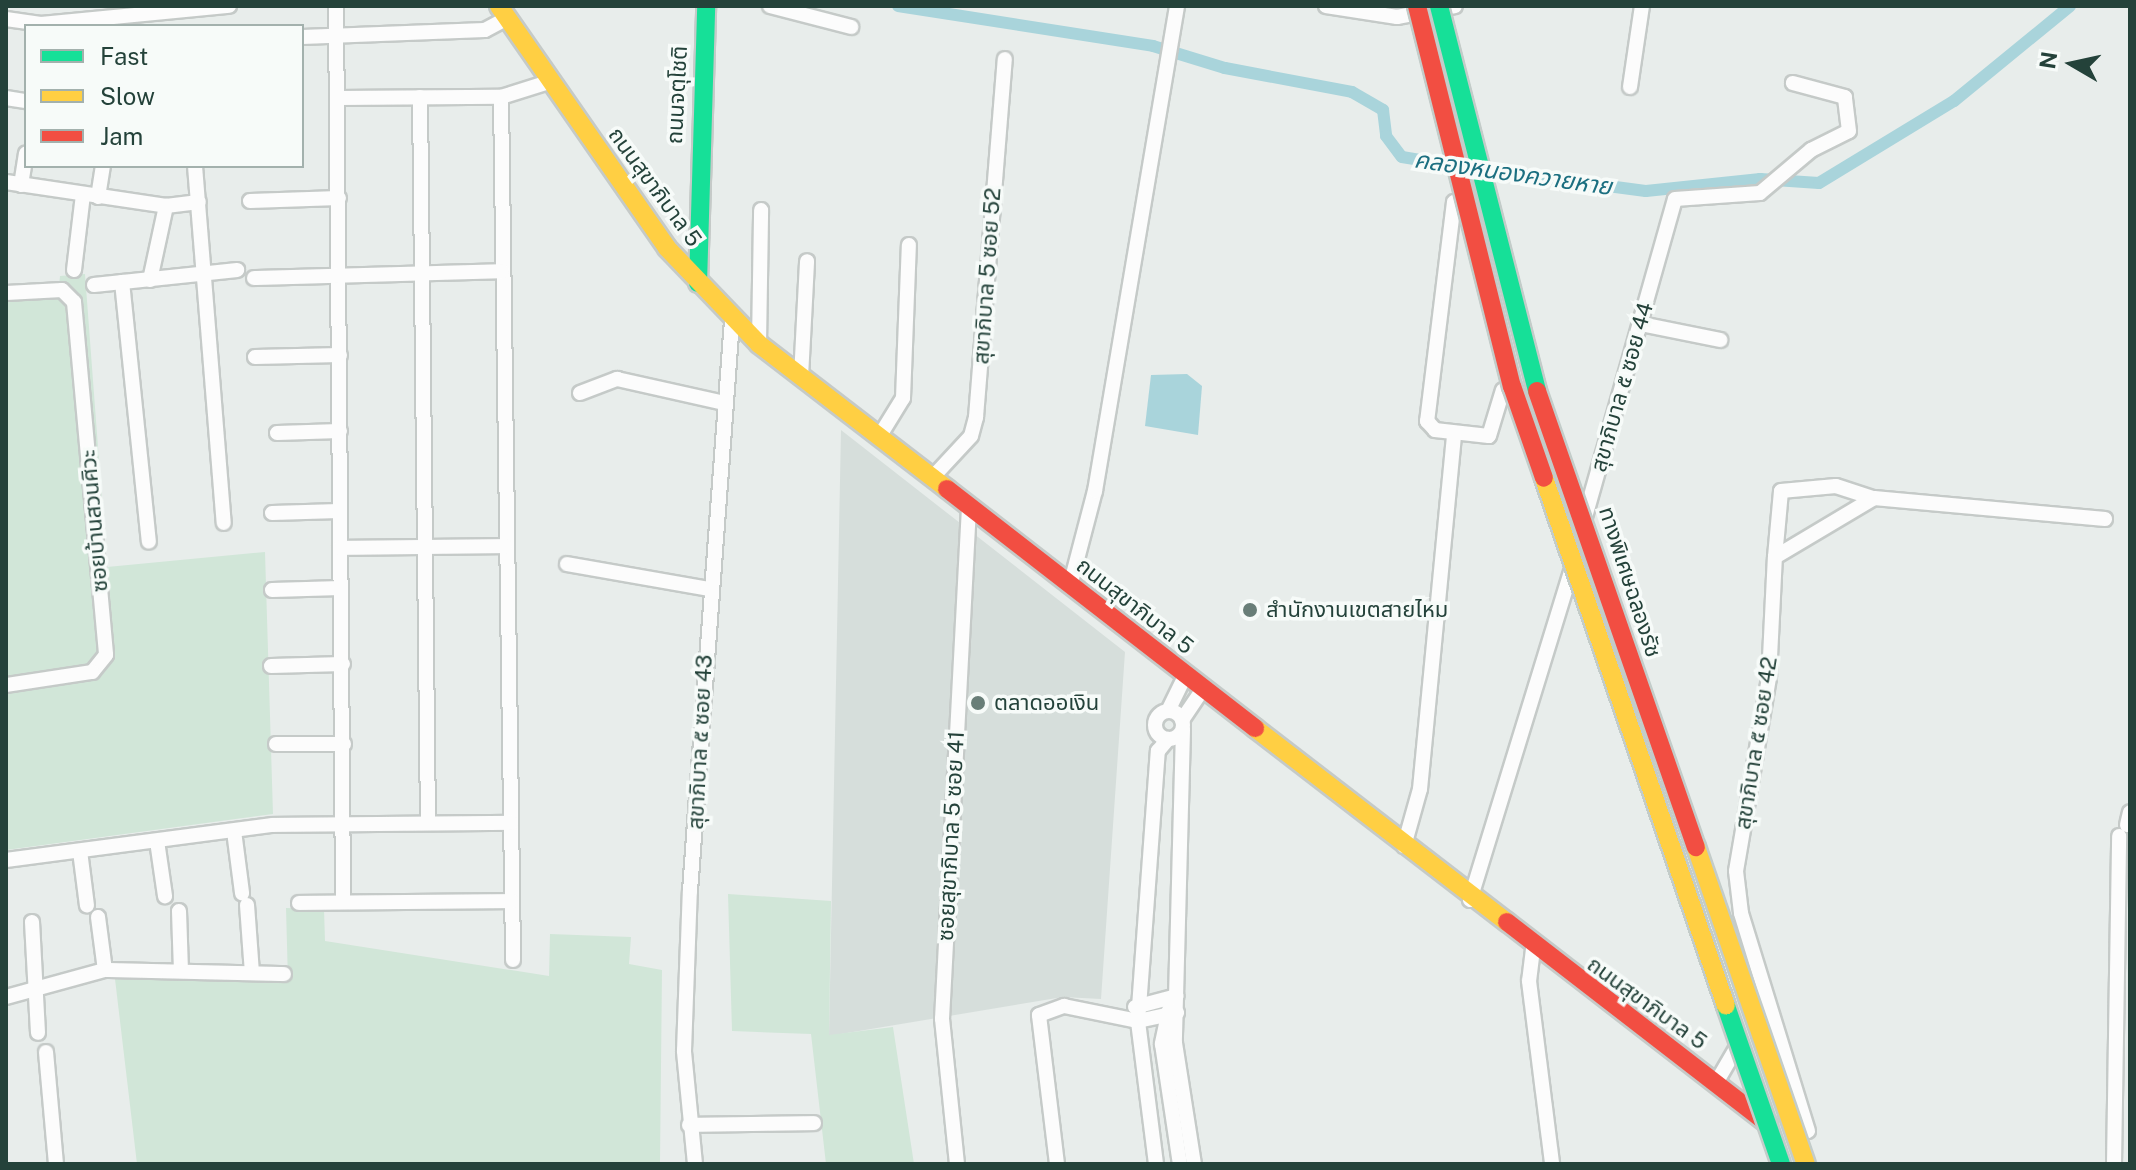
<!DOCTYPE html>
<meta charset="utf-8">
<style>
body{margin:0}
#map{position:relative;width:2136px;height:1170px;overflow:hidden;background:#e8edeb;font-family:"Public Sans","Noto Sans Thai",sans-serif}
div>[style]{position:absolute}
.built>*{inset:0;background:#d6dedb}
.green>*{inset:0;background:#d1e6d8}
.water>*{inset:0;background:#a9d4db}
.canal>*{height:12px;margin:-6px;padding:0 6px;transform-origin:6px;border-radius:6px;background:#a9d4db}
.roads{filter:drop-shadow(2px 0 #c5cac8) drop-shadow(-2px 0 #c5cac8) drop-shadow(0 2px #c5cac8) drop-shadow(0 -2px #c5cac8)}
.street>*{height:14px;margin:-7px;padding:0 7px;transform-origin:7px;border-radius:7px;background:#fcfcfc}
.street>.ring{margin:-7px;padding:0;box-sizing:content-box;background:none;border:14px solid #fcfcfc;border-radius:50%}
.fast>*{height:18px;margin:-9px;padding:0 9px;transform-origin:9px;border-radius:9px;background:#16e098}
.slow>*{height:18px;margin:-9px;padding:0 9px;transform-origin:9px;border-radius:9px;background:#ffcf43}
.jam>*{height:18px;margin:-9px;padding:0 9px;transform-origin:9px;border-radius:9px;background:#f24e42}
.bridges{filter:drop-shadow(2px 0 #c3ccc9) drop-shadow(-2px 0 #c3ccc9) drop-shadow(0 2px #c3ccc9) drop-shadow(0 -2px #c3ccc9)}
.fast-bridge>*{height:18px;margin:-9px;padding:0 9px;transform-origin:9px;border-radius:9px;background:#16e098}
.slow-bridge>*{height:18px;margin:-9px;padding:0 9px;transform-origin:9px;border-radius:9px;background:#ffcf43}
.jam-bridge>*{height:18px;margin:-9px;padding:0 9px;transform-origin:9px;border-radius:9px;background:#f24e42}
.dots>*{width:22px;height:22px;translate:-50% -50%;box-sizing:border-box;border:4px solid #f7fbf9;border-radius:50%}
span{translate:-50% -50%;white-space:nowrap;text-align:center;line-height:1.15;-webkit-text-stroke:7px #f7fbf9;paint-order:stroke}
.street-label{font-size:22px;color:#24423a}
.poi-label{font-size:22px;color:#24423a}
.left{translate:0 -50%;text-align:left}
.water-label{font-size:24px;color:#1c6f80;font-style:italic}
.frame{position:absolute;inset:0;border:8px solid #24423a;pointer-events:none}
.legend{position:absolute;left:24px;top:24px;width:280px;height:144px;box-sizing:border-box;background:#f7fbf9;border:2px solid #a3b1ad;margin:0;padding:10px 14px;list-style:none;font-size:24px;color:#24423a}
.legend li{display:flex;align-items:center;gap:16px;height:40px}
.legend b{width:40px;border:2px solid #a3b1ad}
.north{position:absolute;left:2032px;top:24px;width:80px;height:80px;-webkit-text-stroke:6px #f7fbf9;paint-order:stroke;rotate:279deg;font-size:22px;font-weight:700;line-height:32px;text-align:center;color:#24423a}
.north::after{content:'';display:block;margin:auto;width:28px;height:36px;background:#24423a;clip-path:polygon(50% 0,100% 100%,50% 72%,0 100%)}
</style>
<div id="map">
<div class="built">
<div style="clip-path:polygon(841px 430px,1125px 652px,1101px 999px,1063px 997px,829px 1036px)"></div>
</div>
<div class="green">
<div style="clip-path:polygon(85px 274px,107px 567px,265px 552px,273px 814px,6px 850px,6px 300px,58px 296px,60px 276px)"></div>
<div style="clip-path:polygon(728px 894px,831px 901px,829px 1035px,893px 1027px,914px 1164px,826px 1164px,811px 1034px,732px 1031px)"></div>
<div style="clip-path:polygon(286px 908px,324px 909px,325px 941px,549px 976px,550px 934px,631px 937px,629px 964px,662px 970px,660px 1164px,137px 1164px,115px 979px,288px 982px)"></div>
</div>
<div class="water">
<div style="clip-path:polygon(1187px 374px,1202px 386px,1198px 435px,1145px 426px,1151px 375px)"></div>
</div>
<div class="canal">
<div style="left:898px;top:6px;width:258px;rotate:8.9deg"></div>
<div style="left:1153px;top:46px;width:75px;rotate:17deg"></div>
<div style="left:1225px;top:68px;width:129px;rotate:10.7deg"></div>
<div style="left:1352px;top:92px;width:36px;rotate:30deg"></div>
<div style="left:1383px;top:110px;width:26px;rotate:83deg"></div>
<div style="left:1386px;top:136px;width:26px;rotate:53deg"></div>
<div style="left:1402px;top:157px;width:56px;rotate:9.3deg"></div>
<div style="left:1479px;top:169px;width:168px;rotate:7.5deg"></div>
<div style="left:1646px;top:191px;width:115px;rotate:-6deg"></div>
<div style="left:1760px;top:179px;width:59px;rotate:3.9deg"></div>
<div style="left:1819px;top:183px;width:158px;rotate:-31.3deg"></div>
<div style="left:1954px;top:101px;width:150px;rotate:-39.3deg"></div>
</div>
<div class="roads">
<div class="street">
<div style="left:336px;top:6px;width:896px;rotate:89.55deg"></div>
<div style="left:770px;top:6px;width:84px;rotate:14.5deg"></div>
<div style="left:1326px;top:6px;width:72px;rotate:8.8deg"></div>
<div style="left:1397px;top:17px;width:59px;rotate:-10.7deg"></div>
<div style="left:6px;top:19px;width:35px;rotate:8deg"></div>
<div style="left:41px;top:24px;width:189px;rotate:-5.5deg"></div>
<div style="left:302px;top:37px;width:183px;rotate:-2.2deg"></div>
<div style="left:485px;top:30px;width:26px;rotate:-28deg"></div>
<div style="left:1630px;top:87px;width:82px;rotate:-81.6deg"></div>
<div style="left:420px;top:97px;width:726px;rotate:89.37deg"></div>
<div style="left:501px;top:97px;width:863px;rotate:89.2deg"></div>
<div style="left:6px;top:98px;width:20px;rotate:9deg"></div>
<div style="left:339px;top:98px;width:162px;rotate:-0.4deg"></div>
<div style="left:501px;top:97px;width:50px;rotate:-17.4deg"></div>
<div style="left:195px;top:166px;width:358px;rotate:85.4deg"></div>
<div style="left:6px;top:182px;width:162px;rotate:8.5deg"></div>
<div style="left:166px;top:206px;width:33px;rotate:-7deg"></div>
<div style="left:21px;top:185px;width:32px;rotate:-81deg"></div>
<div style="left:98px;top:197px;width:31px;rotate:-81deg"></div>
<div style="left:250px;top:201px;width:89px;rotate:-1.9deg"></div>
<div style="left:1454px;top:202px;width:221px;rotate:97deg"></div>
<div style="left:1427px;top:421px;width:12px;rotate:48deg"></div>
<div style="left:1435px;top:430px;width:54px;rotate:6.3deg"></div>
<div style="left:1489px;top:436px;width:48px;rotate:-73.1deg"></div>
<div style="left:74px;top:270px;width:76px;rotate:-83.2deg"></div>
<div style="left:254px;top:278px;width:248px;rotate:-1.6deg"></div>
<div style="left:150px;top:280px;width:76px;rotate:-77.8deg"></div>
<div style="left:122px;top:282px;width:261px;rotate:84.1deg"></div>
<div style="left:94px;top:285px;width:144px;rotate:-6deg"></div>
<div style="left:6px;top:293px;width:56px;rotate:-3.1deg"></div>
<div style="left:62px;top:290px;width:17px;rotate:45deg"></div>
<div style="left:74px;top:302px;width:354px;rotate:84.8deg"></div>
<div style="left:106px;top:655px;width:22px;rotate:129deg"></div>
<div style="left:92px;top:672px;width:87px;rotate:171.4deg"></div>
<div style="left:1641px;top:324px;width:81px;rotate:11.4deg"></div>
<div style="left:759px;top:344px;width:134px;rotate:-89.1deg"></div>
<div style="left:255px;top:357px;width:85px;rotate:-1.3deg"></div>
<div style="left:801px;top:377px;width:116px;rotate:-87deg"></div>
<div style="left:580px;top:393px;width:40px;rotate:-21deg"></div>
<div style="left:617px;top:379px;width:106px;rotate:12.6deg"></div>
<div style="left:277px;top:433px;width:63px;rotate:-1.8deg"></div>
<div style="left:879px;top:437px;width:46px;rotate:-58.4deg"></div>
<div style="left:903px;top:398px;width:153px;rotate:-87.8deg"></div>
<div style="left:932px;top:478px;width:57px;rotate:-47.1deg"></div>
<div style="left:971px;top:436px;width:20px;rotate:-75deg"></div>
<div style="left:976px;top:417px;width:359px;rotate:-85.4deg"></div>
<div style="left:272px;top:513px;width:67px;rotate:-1.7deg"></div>
<div style="left:1585px;top:517px;width:330px;rotate:-74.2deg"></div>
<div style="left:1675px;top:199px;width:85px;rotate:-4deg"></div>
<div style="left:1760px;top:193px;width:67px;rotate:-40.1deg"></div>
<div style="left:1811px;top:150px;width:42px;rotate:-26.6deg"></div>
<div style="left:1849px;top:131px;width:34px;rotate:-97deg"></div>
<div style="left:1845px;top:97px;width:54px;rotate:-164.9deg"></div>
<div style="left:340px;top:548px;width:165px;rotate:-0.7deg"></div>
<div style="left:1775px;top:557px;width:66px;rotate:-84.8deg"></div>
<div style="left:1781px;top:491px;width:55px;rotate:-5.2deg"></div>
<div style="left:1836px;top:486px;width:40px;rotate:18deg"></div>
<div style="left:567px;top:564px;width:144px;rotate:10deg"></div>
<div style="left:1070px;top:586px;width:98px;rotate:-75.3deg"></div>
<div style="left:1095px;top:491px;width:492px;rotate:-80.4deg"></div>
<div style="left:272px;top:590px;width:69px;rotate:-1.7deg"></div>
<div style="left:271px;top:666px;width:72px;rotate:-1.6deg"></div>
<div class="ring" style="left:1155px;top:711px;width:14px;height:14px"></div>
<div style="left:1168px;top:711px;width:39px;rotate:-64deg"></div>
<div style="left:1182px;top:720px;width:37px;rotate:-56deg"></div>
<div style="left:1183px;top:730px;width:313px;rotate:91.5deg"></div>
<div style="left:1175px;top:1043px;width:122px;rotate:81.1deg"></div>
<div style="left:276px;top:744px;width:68px"></div>
<div style="left:2127px;top:825px;width:13px;rotate:-77deg"></div>
<div style="left:234px;top:831px;width:63px;rotate:82.6deg"></div>
<div style="left:157px;top:841px;width:56px;rotate:81.7deg"></div>
<div style="left:1404px;top:846px;width:59px;rotate:-74.3deg"></div>
<div style="left:1420px;top:789px;width:358px;rotate:-84.5deg"></div>
<div style="left:80px;top:851px;width:55px;rotate:82.7deg"></div>
<div style="left:6px;top:860px;width:269px;rotate:-7.5deg"></div>
<div style="left:273px;top:825px;width:238px;rotate:-0.5deg"></div>
<div style="left:1470px;top:900px;width:343px;rotate:-72.9deg"></div>
<div style="left:299px;top:903px;width:213px;rotate:-0.5deg"></div>
<div style="left:247px;top:905px;width:68px;rotate:85.8deg"></div>
<div style="left:179px;top:911px;width:60px;rotate:88.1deg"></div>
<div style="left:98px;top:917px;width:53px;rotate:82.5deg"></div>
<div style="left:32px;top:922px;width:111px;rotate:86.9deg"></div>
<div style="left:1533px;top:949px;width:32px;rotate:97deg"></div>
<div style="left:1529px;top:981px;width:184px;rotate:82.8deg"></div>
<div style="left:6px;top:997px;width:103px;rotate:-15.3deg"></div>
<div style="left:105px;top:970px;width:179px;rotate:1.3deg"></div>
<div style="left:1135px;top:1007px;width:43px;rotate:-14.7deg"></div>
<div style="left:1169px;top:1010px;width:35px;rotate:102deg"></div>
<div style="left:1162px;top:1044px;width:121px;rotate:81.5deg"></div>
<div style="left:46px;top:1052px;width:112px;rotate:84.9deg"></div>
<div style="left:1716px;top:1083px;width:48px;rotate:-59.7deg"></div>
<div style="left:689px;top:1125px;width:125px;rotate:-0.9deg"></div>
<div style="left:1808px;top:1131px;width:228px;rotate:-107.1deg"></div>
<div style="left:1741px;top:913px;width:42px;rotate:-96.8deg"></div>
<div style="left:1736px;top:871px;width:196px;rotate:-80.3deg"></div>
<div style="left:1769px;top:678px;width:121px;rotate:-87.2deg"></div>
<div style="left:1775px;top:557px;width:115px;rotate:-30.8deg"></div>
<div style="left:1874px;top:498px;width:232px;rotate:5.2deg"></div>
<div style="left:695px;top:1164px;width:114px;rotate:-95.6deg"></div>
<div style="left:684px;top:1051px;width:160px;rotate:-87.9deg"></div>
<div style="left:690px;top:891px;width:573px;rotate:-85.79deg"></div>
<div style="left:957px;top:1164px;width:146px;rotate:-95.9deg"></div>
<div style="left:942px;top:1019px;width:513px;rotate:-86.98deg"></div>
<div style="left:1057px;top:1164px;width:150px;rotate:-96.9deg"></div>
<div style="left:1039px;top:1015px;width:27px;rotate:-20deg"></div>
<div style="left:1064px;top:1006px;width:76px;rotate:11.5deg"></div>
<div style="left:1138px;top:1021px;width:40px;rotate:-12deg"></div>
<div style="left:1156px;top:1164px;width:144px;rotate:-97.2deg"></div>
<div style="left:1138px;top:1021px;width:271px;rotate:-85.8deg"></div>
<div style="left:1158px;top:751px;width:16px;rotate:-50deg"></div>
<div style="left:2114px;top:1164px;width:328px;rotate:-89.1deg"></div>
</div>
<div class="fast">
<div style="left:698px;top:283px;width:277px;rotate:-88.3deg"></div>
</div>
<div class="slow">
<div style="left:499px;top:6px;width:295px;rotate:55.2deg"></div>
<div style="left:667px;top:248px;width:133px;rotate:46.2deg"></div>
<div style="left:759px;top:344px;width:237px;rotate:37.6deg"></div>
<div style="left:1255px;top:728px;width:318px;rotate:37.6deg"></div>
</div>
<div class="jam">
<div style="left:947px;top:489px;width:390px;rotate:37.8deg"></div>
<div style="left:1507px;top:922px;width:330px;rotate:37.7deg"></div>
</div>
</div>
<div class="bridges">
<div class="fast-bridge">
<div style="left:1439px;top:6px;width:397px;rotate:75.7deg"></div>
<div style="left:1726px;top:1006px;width:167px;rotate:70.8deg"></div>
</div>
<div class="slow-bridge">
<div style="left:1544px;top:478px;width:558px;rotate:70.98deg"></div>
<div style="left:1696px;top:847px;width:336px;rotate:70.9deg"></div>
</div>
<div class="jam-bridge">
<div style="left:1417px;top:6px;width:392px;rotate:76deg"></div>
<div style="left:1512px;top:386px;width:97px;rotate:70.8deg"></div>
<div style="left:1537px;top:391px;width:483px;rotate:70.8deg"></div>
</div>
</div>
<div class="dots">
<div style="left:1250px;top:610px;background:#697e78"></div>
<div style="left:978px;top:703px;background:#697e78"></div>
</div>
<div class="street-label">
<span style="left:677px;top:95px;rotate:-87deg">ถนนจตุโชติ</span>
<span style="left:655px;top:187px;rotate:54deg">ถนนสุขาภิบาล 5</span>
<span style="left:987px;top:276px;rotate:-86deg">สุขาภิบาล 5 ซอย 52</span>
<span style="left:1622px;top:387px;rotate:-74deg">สุขาภิบาล ๕ ซอย 44</span>
<span style="left:94px;top:521px;rotate:-95deg">ซอยบ้านสวนศิวะ</span>
<span style="left:1630px;top:582px;rotate:72deg">ทางพิเศษฉลองรัช</span>
<span style="left:1135px;top:606px;rotate:38deg">ถนนสุขาภิบาล 5</span>
<span style="left:700px;top:742px;rotate:-87deg">สุขาภิบาล ๕ ซอย 43</span>
<span style="left:1756px;top:743px;rotate:-81deg">สุขาภิบาล ๕ ซอย 42</span>
<span style="left:951px;top:836px;rotate:-87deg">ซอยสุขาภิบาล 5 ซอย 41</span>
<span style="left:1647px;top:1003px;rotate:36deg">ถนนสุขาภิบาล 5</span>
</div>
<div class="poi-label">
<span class="left" style="left:1266px;top:610px">สำนักงานเขตสายไหม</span>
<span class="left" style="left:994px;top:703px">ตลาดออเงิน</span>
</div>
<div class="water-label">
<span style="left:1513px;top:173px;rotate:8deg">คลองหนองควายหาย</span>
</div>
<div class="frame"></div>
<ul class="legend">
<li><b style="height:10px;background:#16e098"></b>Fast</li>
<li><b style="height:10px;background:#ffcf43"></b>Slow</li>
<li><b style="height:10px;background:#f24e42"></b>Jam</li>
</ul>
<div class="north">N</div>
</div>
